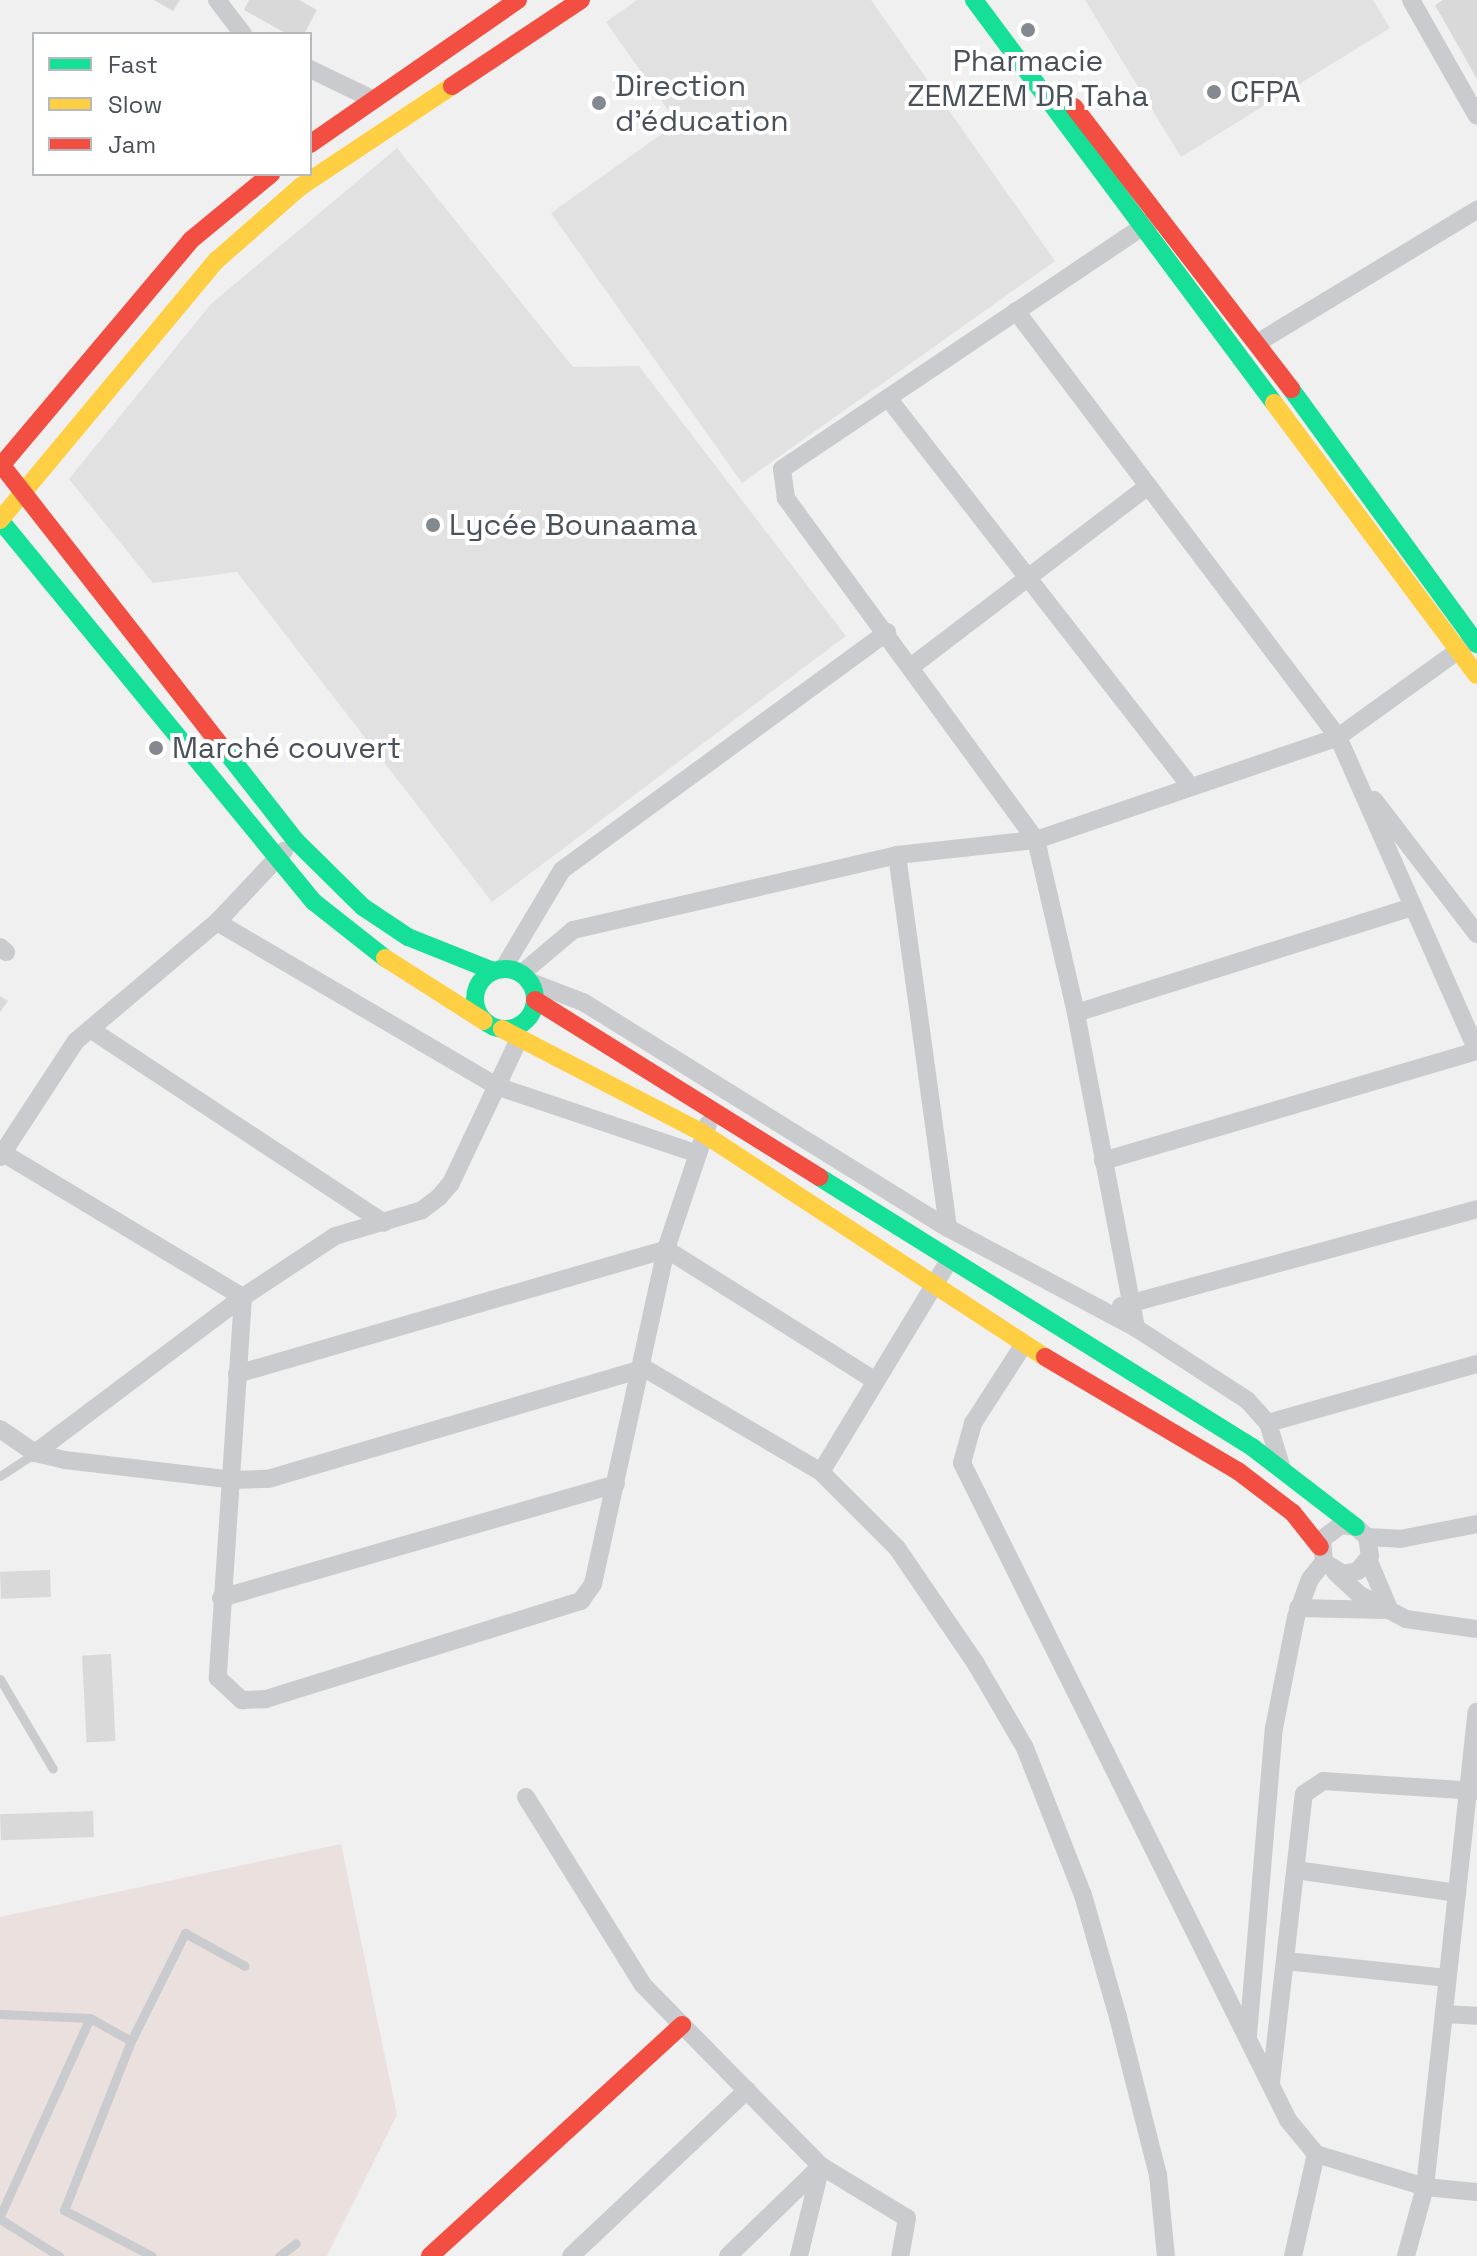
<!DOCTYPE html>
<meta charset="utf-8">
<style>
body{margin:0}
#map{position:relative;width:1477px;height:2256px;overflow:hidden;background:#f0f0f0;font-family:"Space Grotesk",sans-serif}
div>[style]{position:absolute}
.education>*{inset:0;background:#e2e1e1}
.medical>*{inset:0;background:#eae1df}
.building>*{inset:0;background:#d9d9da;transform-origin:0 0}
.lane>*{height:9px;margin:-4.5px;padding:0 4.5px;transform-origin:4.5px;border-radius:4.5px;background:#cacbce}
.street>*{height:18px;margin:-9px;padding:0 9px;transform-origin:9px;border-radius:9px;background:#cacbce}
.fast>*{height:18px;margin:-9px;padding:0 9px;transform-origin:9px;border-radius:9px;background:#16e098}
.fast>.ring{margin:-9px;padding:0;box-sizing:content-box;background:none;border:18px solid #16e098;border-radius:50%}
.slow>*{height:18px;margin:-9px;padding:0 9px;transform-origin:9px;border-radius:9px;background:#ffcf43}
.jam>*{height:18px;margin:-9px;padding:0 9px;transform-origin:9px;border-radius:9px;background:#f24e42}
.dots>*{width:22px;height:22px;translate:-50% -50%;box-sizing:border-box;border:4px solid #fff;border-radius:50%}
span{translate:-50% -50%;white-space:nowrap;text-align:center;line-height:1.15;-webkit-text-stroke:8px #fff;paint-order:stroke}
.poi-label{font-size:30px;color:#49515a}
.left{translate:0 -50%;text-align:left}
.legend{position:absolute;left:32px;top:32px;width:280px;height:144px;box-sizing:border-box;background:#fff;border:2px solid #b6b9bd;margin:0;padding:10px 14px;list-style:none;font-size:24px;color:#49515a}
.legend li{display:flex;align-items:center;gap:16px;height:40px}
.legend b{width:40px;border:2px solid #b6b9bd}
</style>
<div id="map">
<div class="education">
<div style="clip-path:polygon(637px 0,871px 0,1055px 261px,742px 483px,551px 213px,677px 123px,606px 22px)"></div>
<div style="clip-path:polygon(1085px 0,1373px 0,1390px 28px,1181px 157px)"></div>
<div style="clip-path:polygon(397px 148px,573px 367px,639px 366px,846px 636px,492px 902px,237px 572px,153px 583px,69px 479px,211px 304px)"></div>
</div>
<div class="medical">
<div style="clip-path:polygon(341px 1844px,397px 2115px,327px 2256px,0 2256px,0 1917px)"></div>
</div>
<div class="building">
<div style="clip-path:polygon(154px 0,180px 0,173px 11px)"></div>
<div style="clip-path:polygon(249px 0,299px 0,317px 10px,304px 34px,287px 34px,244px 10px)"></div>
<div style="clip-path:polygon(1443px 0,1477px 0,1477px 79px,1435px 5px)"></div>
<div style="clip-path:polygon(0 996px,8px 1001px,0 1012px)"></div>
<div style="left:50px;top:1570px;width:27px;height:50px;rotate:88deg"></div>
<div style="left:111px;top:1654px;width:87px;height:29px;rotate:87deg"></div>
<div style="left:93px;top:1811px;width:26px;height:93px;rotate:88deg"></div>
</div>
<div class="lane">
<div style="left:0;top:1476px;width:42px;rotate:-33.3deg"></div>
<div style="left:0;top:1679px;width:104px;rotate:59.5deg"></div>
<div style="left:0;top:2014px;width:90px;rotate:2.5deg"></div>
<div style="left:90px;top:2018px;width:47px;rotate:29.3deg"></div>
<div style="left:131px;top:2041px;width:121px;rotate:-63.4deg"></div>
<div style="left:185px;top:1933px;width:68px;rotate:28.8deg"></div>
<div style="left:131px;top:2041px;width:182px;rotate:111.6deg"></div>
<div style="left:64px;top:2210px;width:99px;rotate:27.6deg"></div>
<div style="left:0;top:2216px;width:217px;rotate:-65.6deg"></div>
<div style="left:0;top:2219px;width:70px;rotate:32.1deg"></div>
<div style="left:279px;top:2256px;width:21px;rotate:-37deg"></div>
</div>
<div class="street">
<div style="left:217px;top:0;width:43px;rotate:52.6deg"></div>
<div style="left:1411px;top:0;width:133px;rotate:60.4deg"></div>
<div style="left:310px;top:69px;width:71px;rotate:25.8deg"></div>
<div style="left:1016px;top:311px;width:534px;rotate:52.92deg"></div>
<div style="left:1338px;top:737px;width:343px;rotate:66.1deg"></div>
<div style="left:1257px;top:343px;width:257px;rotate:-31.2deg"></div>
<div style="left:888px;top:398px;width:493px;rotate:52.1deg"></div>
<div style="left:912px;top:666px;width:297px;rotate:-37.3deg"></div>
<div style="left:1374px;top:800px;width:169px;rotate:52.5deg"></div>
<div style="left:897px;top:855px;width:376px;rotate:82.2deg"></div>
<div style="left:217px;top:922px;width:324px;rotate:30.4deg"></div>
<div style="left:496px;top:1086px;width:210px;rotate:18.6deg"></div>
<div style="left:0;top:947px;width:8px;rotate:40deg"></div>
<div style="left:503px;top:969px;width:115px;rotate:-59.2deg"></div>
<div style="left:562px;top:870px;width:403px;rotate:-36.2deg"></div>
<div style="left:521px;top:974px;width:68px;rotate:-40.2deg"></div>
<div style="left:573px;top:930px;width:333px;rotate:-13deg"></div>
<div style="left:897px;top:855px;width:140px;rotate:-6.2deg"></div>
<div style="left:1036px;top:840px;width:319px;rotate:-18.8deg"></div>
<div style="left:1338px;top:737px;width:158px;rotate:-35.7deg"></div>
<div style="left:528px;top:981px;width:59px;rotate:20.9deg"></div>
<div style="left:583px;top:1002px;width:429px;rotate:31.8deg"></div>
<div style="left:948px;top:1228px;width:213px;rotate:28deg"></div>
<div style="left:1136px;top:1328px;width:132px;rotate:33deg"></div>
<div style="left:1247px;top:1400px;width:31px;rotate:48deg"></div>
<div style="left:1268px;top:1423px;width:48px;rotate:73.1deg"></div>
<div style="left:1076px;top:1013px;width:353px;rotate:-17.5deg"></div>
<div style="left:90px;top:1029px;width:352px;rotate:33.4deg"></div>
<div style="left:3px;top:1153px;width:280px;rotate:31deg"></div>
<div style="left:243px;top:1297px;width:382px;rotate:93.8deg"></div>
<div style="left:218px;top:1678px;width:33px;rotate:43deg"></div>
<div style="left:242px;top:1700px;width:24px;rotate:-2deg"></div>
<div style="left:266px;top:1699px;width:330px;rotate:-17.3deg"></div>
<div style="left:581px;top:1601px;width:21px;rotate:-55deg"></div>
<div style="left:593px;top:1584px;width:343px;rotate:-77.7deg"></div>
<div style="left:666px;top:1249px;width:132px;rotate:-71.4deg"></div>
<div style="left:0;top:1157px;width:139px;rotate:-56.8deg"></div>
<div style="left:76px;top:1041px;width:185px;rotate:-40.2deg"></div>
<div style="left:217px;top:922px;width:98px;rotate:-46.7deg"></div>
<div style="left:1103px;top:1161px;width:390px;rotate:-16.4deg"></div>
<div style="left:1121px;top:1306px;width:369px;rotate:-15.2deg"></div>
<div style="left:1136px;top:1328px;width:321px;rotate:-100.8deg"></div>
<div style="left:1076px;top:1013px;width:178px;rotate:-103deg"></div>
<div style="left:1036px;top:840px;width:424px;rotate:-126.2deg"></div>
<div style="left:786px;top:498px;width:29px;rotate:-98deg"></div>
<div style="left:782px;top:469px;width:446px;rotate:-33.9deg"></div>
<div style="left:1024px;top:1344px;width:94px;rotate:122.8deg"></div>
<div style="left:973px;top:1423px;width:41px;rotate:105.4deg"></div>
<div style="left:962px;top:1463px;width:733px;rotate:63.61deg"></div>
<div style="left:1288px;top:2120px;width:44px;rotate:50.5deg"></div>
<div style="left:1316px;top:2154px;width:114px;rotate:16.8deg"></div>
<div style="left:1425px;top:2187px;width:52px;rotate:5.5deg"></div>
<div style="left:237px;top:1374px;width:447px;rotate:-16.2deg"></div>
<div style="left:666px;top:1249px;width:248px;rotate:32.2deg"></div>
<div style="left:1268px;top:1423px;width:217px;rotate:-15.8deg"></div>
<div style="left:0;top:1429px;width:42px;rotate:34.4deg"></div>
<div style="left:35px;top:1453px;width:31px;rotate:13deg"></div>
<div style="left:65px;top:1460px;width:170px;rotate:6.7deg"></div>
<div style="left:234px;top:1480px;width:34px;rotate:-2deg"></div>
<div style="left:268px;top:1479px;width:392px;rotate:-16.4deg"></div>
<div style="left:644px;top:1368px;width:205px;rotate:30.4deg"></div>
<div style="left:821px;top:1472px;width:107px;rotate:45deg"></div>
<div style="left:897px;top:1548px;width:140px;rotate:55.7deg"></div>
<div style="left:976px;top:1664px;width:97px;rotate:59.7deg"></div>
<div style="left:1025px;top:1748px;width:158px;rotate:68.5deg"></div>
<div style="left:1083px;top:1895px;width:127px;rotate:74deg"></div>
<div style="left:1118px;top:2017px;width:163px;rotate:75.8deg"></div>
<div style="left:1158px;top:2175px;width:81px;rotate:84.4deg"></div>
<div style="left:35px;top:1453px;width:260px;rotate:-36.9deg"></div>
<div style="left:243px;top:1297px;width:110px;rotate:-33.5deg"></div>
<div style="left:335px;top:1236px;width:91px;rotate:-16.6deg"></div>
<div style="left:422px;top:1210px;width:21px;rotate:-37deg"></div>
<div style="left:439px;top:1197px;width:18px;rotate:-49deg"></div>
<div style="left:451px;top:1183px;width:161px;rotate:-64.7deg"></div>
<div style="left:821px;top:1472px;width:249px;rotate:-58.8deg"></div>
<div style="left:1367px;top:1537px;width:19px;rotate:81deg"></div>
<div style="left:1370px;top:1556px;width:19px;rotate:129deg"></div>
<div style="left:1358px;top:1571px;width:15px;rotate:169deg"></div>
<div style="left:1343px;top:1574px;width:22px;rotate:-148deg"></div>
<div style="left:1324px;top:1562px;width:23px;rotate:-95deg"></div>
<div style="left:1322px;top:1539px;width:24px;rotate:-36deg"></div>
<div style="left:1341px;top:1525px;width:15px;rotate:8deg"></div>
<div style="left:1356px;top:1527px;width:15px;rotate:42deg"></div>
<div style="left:1367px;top:1537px;width:33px;rotate:3deg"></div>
<div style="left:1400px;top:1539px;width:78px;rotate:-11deg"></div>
<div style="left:1368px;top:1559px;width:56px;rotate:67.1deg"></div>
<div style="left:1335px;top:1572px;width:34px;rotate:43deg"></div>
<div style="left:1360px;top:1595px;width:52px;rotate:27.6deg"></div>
<div style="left:1406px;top:1619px;width:72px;rotate:8deg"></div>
<div style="left:221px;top:1598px;width:411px;rotate:-16.1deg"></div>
<div style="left:1298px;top:1608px;width:85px;rotate:1.3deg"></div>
<div style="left:526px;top:1797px;width:221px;rotate:58.1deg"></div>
<div style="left:643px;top:1985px;width:254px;rotate:45.5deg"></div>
<div style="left:821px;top:2166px;width:100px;rotate:31.2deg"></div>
<div style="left:907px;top:2218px;width:39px;rotate:100deg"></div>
<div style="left:1296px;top:1870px;width:163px;rotate:8.1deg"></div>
<div style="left:1286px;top:1961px;width:162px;rotate:6deg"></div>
<div style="left:1444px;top:2014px;width:33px;rotate:3deg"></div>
<div style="left:1248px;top:2036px;width:309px;rotate:-85.2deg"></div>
<div style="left:1274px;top:1728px;width:113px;rotate:-78.8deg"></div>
<div style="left:1296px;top:1617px;width:40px;rotate:-69.8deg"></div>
<div style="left:1310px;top:1579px;width:22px;rotate:-51deg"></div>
<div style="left:1271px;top:2082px;width:290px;rotate:-83.5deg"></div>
<div style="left:1304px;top:1794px;width:23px;rotate:-34deg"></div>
<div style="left:1323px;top:1781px;width:154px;rotate:3.7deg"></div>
<div style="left:571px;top:2256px;width:242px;rotate:-43.3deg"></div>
<div style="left:728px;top:2256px;width:129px;rotate:-44.1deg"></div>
<div style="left:799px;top:2256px;width:93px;rotate:-76.3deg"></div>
<div style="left:1293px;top:2256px;width:105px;rotate:-77.3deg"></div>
<div style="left:1406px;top:2256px;width:72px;rotate:-74.6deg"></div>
<div style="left:1425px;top:2187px;width:478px;rotate:-83.8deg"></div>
</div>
<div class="fast">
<div style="left:974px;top:0;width:502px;rotate:53.34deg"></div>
<div style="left:1291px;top:389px;width:316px;rotate:53.9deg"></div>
<div style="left:0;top:520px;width:494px;rotate:50.6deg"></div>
<div style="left:314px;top:902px;width:90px;rotate:38.3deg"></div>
<div style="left:223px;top:748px;width:118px;rotate:51.9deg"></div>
<div style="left:296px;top:841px;width:94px;rotate:44.6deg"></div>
<div style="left:363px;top:907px;width:54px;rotate:33.7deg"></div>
<div style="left:408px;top:937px;width:92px;rotate:21.8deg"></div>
<div class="ring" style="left:475px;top:969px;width:42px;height:42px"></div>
<div style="left:819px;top:1177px;width:510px;rotate:31.95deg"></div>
<div style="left:1252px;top:1447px;width:131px;rotate:37.6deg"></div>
</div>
<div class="slow">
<div style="left:1274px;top:403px;width:339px;rotate:53.3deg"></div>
<div style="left:0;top:520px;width:339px;rotate:-50.2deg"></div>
<div style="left:217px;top:260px;width:111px;rotate:-41.3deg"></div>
<div style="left:300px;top:187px;width:182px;rotate:-33.6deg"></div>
<div style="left:385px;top:958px;width:117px;rotate:32.5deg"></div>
<div style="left:502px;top:1029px;width:224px;rotate:27.4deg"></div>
<div style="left:701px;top:1132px;width:411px;rotate:33.2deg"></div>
</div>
<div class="jam">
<div style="left:452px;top:86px;width:155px;rotate:-33.7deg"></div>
<div style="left:1074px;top:107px;width:356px;rotate:52.4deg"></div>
<div style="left:310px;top:144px;width:253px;rotate:-34.7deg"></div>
<div style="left:0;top:463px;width:362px;rotate:52deg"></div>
<div style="left:0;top:467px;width:297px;rotate:-49.9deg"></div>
<div style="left:191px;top:240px;width:104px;rotate:-39.5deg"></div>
<div style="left:535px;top:1000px;width:335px;rotate:31.9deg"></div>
<div style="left:1045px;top:1357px;width:224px;rotate:30.6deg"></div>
<div style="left:1238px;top:1471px;width:69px;rotate:37.4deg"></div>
<div style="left:1293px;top:1513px;width:43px;rotate:51.5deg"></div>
<div style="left:430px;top:2256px;width:342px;rotate:-42.5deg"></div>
</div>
<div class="dots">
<div style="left:1028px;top:30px;background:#83898e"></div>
<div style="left:1214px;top:92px;background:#83898e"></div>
<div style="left:599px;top:103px;background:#83898e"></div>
<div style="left:433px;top:525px;background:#83898e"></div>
<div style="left:156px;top:748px;background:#83898e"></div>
</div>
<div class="poi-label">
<span style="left:1028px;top:78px">Pharmacie<br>ZEMZEM DR Taha</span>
<span class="left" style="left:615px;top:103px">Direction<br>d'éducation</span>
<span class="left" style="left:1230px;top:92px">CFPA</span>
<span class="left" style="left:449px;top:525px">Lycée Bounaama</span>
<span class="left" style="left:172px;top:748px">Marché couvert</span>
</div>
<ul class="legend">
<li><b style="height:10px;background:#16e098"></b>Fast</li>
<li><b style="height:10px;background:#ffcf43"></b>Slow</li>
<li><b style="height:10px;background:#f24e42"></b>Jam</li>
</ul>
</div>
